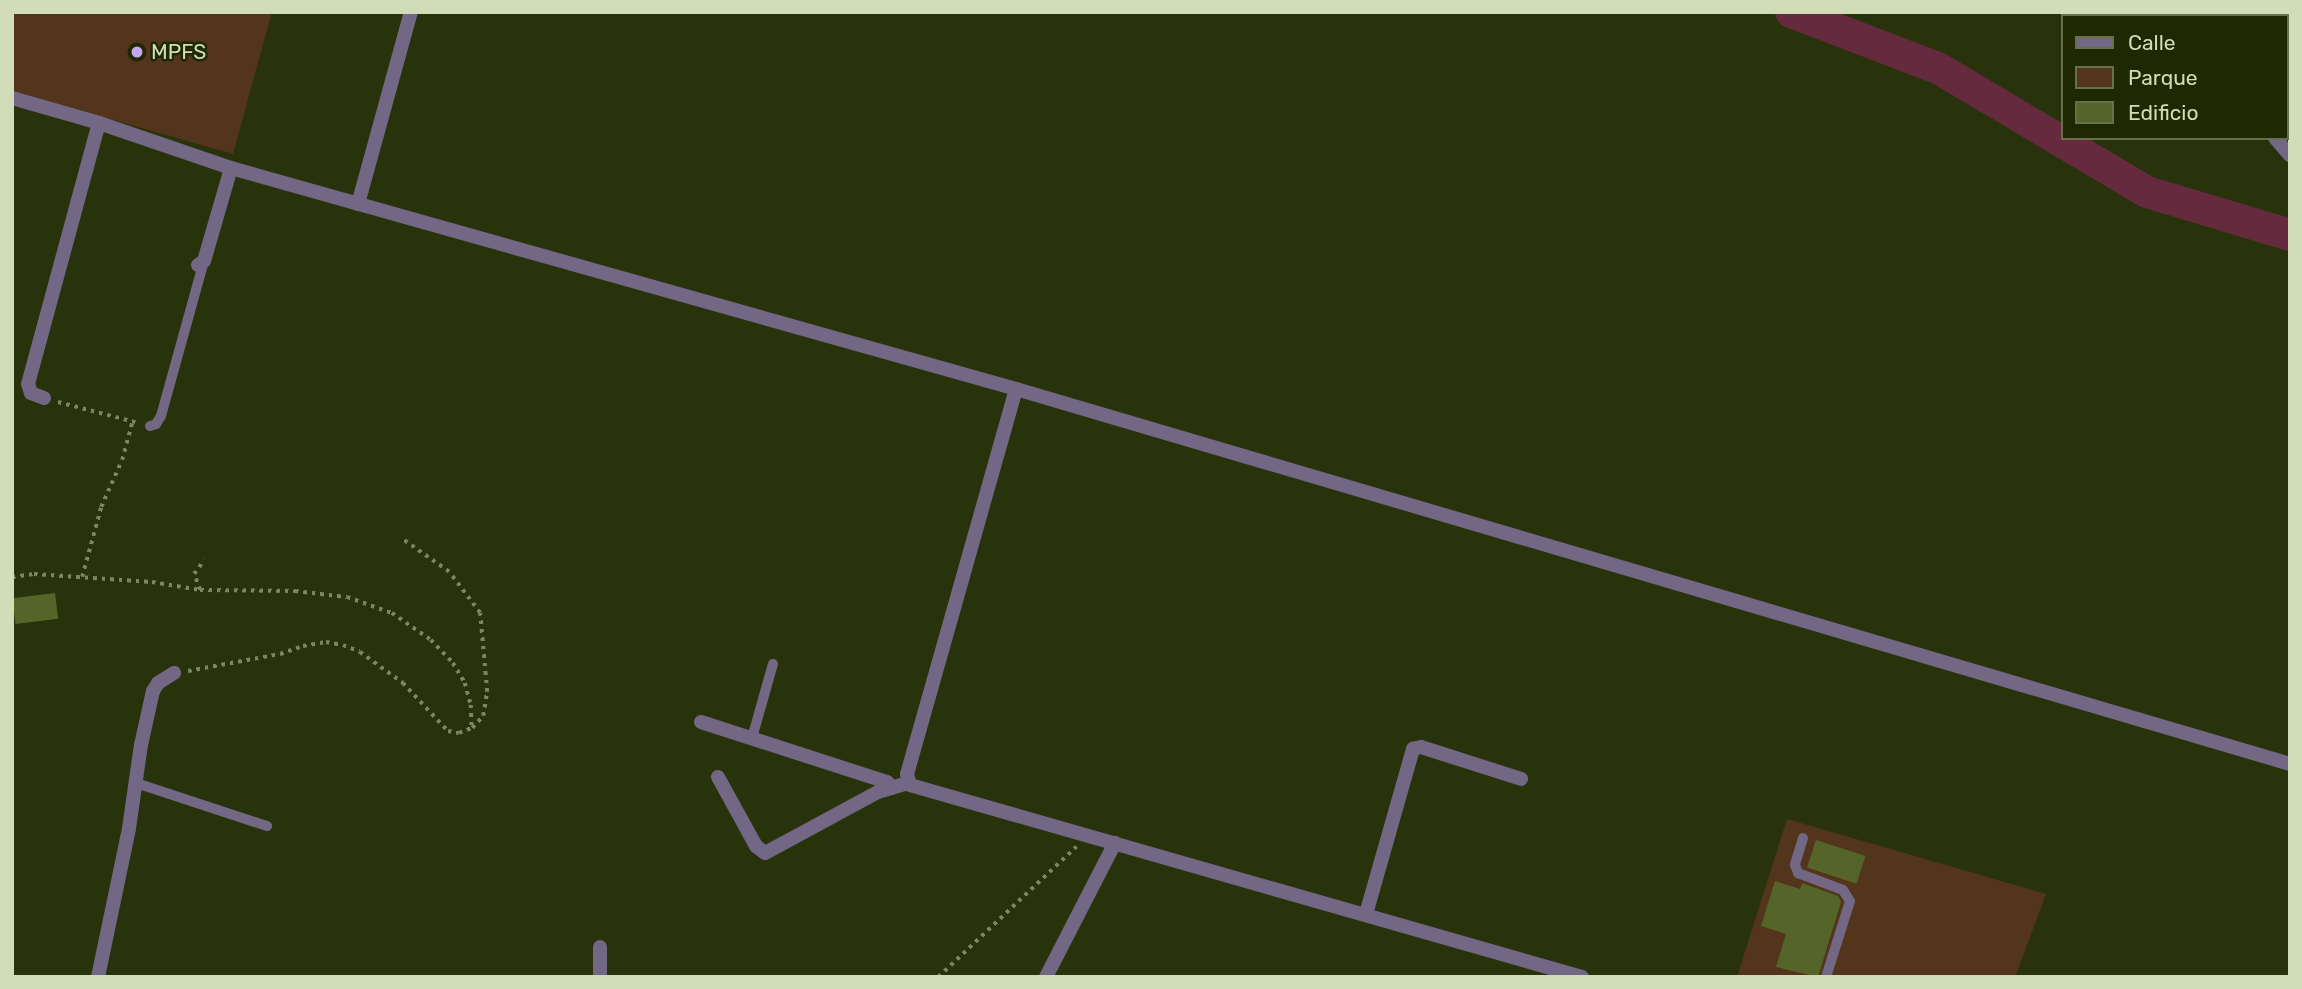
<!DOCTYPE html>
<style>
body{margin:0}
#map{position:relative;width:2302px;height:989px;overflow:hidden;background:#29330b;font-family:Rubik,sans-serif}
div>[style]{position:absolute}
.green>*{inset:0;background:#52351b}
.river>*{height:32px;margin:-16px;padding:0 16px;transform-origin:16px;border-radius:16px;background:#652a3d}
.building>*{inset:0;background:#556529;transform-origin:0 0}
.path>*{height:3.5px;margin-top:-1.75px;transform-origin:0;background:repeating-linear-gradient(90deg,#7c8761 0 3.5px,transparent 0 8.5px)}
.service>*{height:10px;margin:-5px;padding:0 5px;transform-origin:5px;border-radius:5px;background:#726784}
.minor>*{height:14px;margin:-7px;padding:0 7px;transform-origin:7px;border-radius:7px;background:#726784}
.dots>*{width:19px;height:19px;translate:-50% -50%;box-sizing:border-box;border:4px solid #1f2801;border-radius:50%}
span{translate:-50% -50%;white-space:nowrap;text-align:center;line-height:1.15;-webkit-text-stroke:5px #1f2801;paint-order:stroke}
.poi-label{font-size:21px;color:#d1ddb8}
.left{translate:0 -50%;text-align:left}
.frame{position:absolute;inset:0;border:14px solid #d1ddb8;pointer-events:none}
.legend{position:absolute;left:2061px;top:14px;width:228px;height:126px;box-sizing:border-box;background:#1f2801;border:2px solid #66704a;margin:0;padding:9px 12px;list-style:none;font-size:21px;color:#d1ddb8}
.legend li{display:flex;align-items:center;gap:14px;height:35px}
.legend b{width:35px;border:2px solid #66704a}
</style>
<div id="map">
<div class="green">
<div style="clip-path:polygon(12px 12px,272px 12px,233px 154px,12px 91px)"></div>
<div style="clip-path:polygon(1787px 819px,2046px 894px,2015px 977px,1737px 977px)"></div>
</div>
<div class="river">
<div style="left:1791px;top:12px;width:157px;rotate:20.9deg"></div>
<div style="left:1938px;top:68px;width:243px;rotate:30.7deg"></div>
<div style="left:2147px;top:192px;width:149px;rotate:16.7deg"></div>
</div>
<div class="building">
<div style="left:55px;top:593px;width:26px;height:43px;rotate:83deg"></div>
<div style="left:1816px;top:840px;width:52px;height:29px;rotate:18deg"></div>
<div style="clip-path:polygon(1775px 881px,1800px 889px,1802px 883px,1838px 896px,1841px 902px,1818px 977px,1776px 967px,1786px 934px,1761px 926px)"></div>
</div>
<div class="path">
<div style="left:58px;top:402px;width:80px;rotate:14.6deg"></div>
<div style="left:12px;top:577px;width:22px;rotate:-8deg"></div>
<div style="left:34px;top:574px;width:118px;rotate:3.9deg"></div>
<div style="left:152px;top:582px;width:49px;rotate:9.5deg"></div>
<div style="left:200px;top:590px;width:95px;rotate:0.6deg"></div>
<div style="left:295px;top:591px;width:52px;rotate:6.6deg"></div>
<div style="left:347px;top:597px;width:48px;rotate:19.6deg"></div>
<div style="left:392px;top:613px;width:47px;rotate:34.7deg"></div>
<div style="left:431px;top:640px;width:32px;rotate:46deg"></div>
<div style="left:453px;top:663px;width:23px;rotate:59deg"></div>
<div style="left:465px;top:683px;width:23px;rotate:75deg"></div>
<div style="left:471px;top:705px;width:23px;rotate:88deg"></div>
<div style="left:82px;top:577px;width:73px;rotate:-74.8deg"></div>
<div style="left:101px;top:507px;width:51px;rotate:-65.9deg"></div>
<div style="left:122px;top:460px;width:39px;rotate:-75deg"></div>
<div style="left:200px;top:590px;width:17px;rotate:-111deg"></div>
<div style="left:194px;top:574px;width:17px;rotate:-54deg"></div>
<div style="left:188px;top:671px;width:94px;rotate:-10.5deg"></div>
<div style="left:280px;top:654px;width:24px;rotate:-19deg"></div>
<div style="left:303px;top:646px;width:23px;rotate:-10deg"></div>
<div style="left:326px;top:642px;width:17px;rotate:10deg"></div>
<div style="left:343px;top:645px;width:18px;rotate:22deg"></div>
<div style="left:360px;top:652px;width:53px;rotate:35.8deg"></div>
<div style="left:403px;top:683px;width:66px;rotate:46.8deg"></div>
<div style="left:448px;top:731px;width:11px;rotate:10deg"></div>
<div style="left:459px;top:733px;width:14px;rotate:-21deg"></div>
<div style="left:472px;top:728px;width:16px;rotate:-47deg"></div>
<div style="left:483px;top:716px;width:24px;rotate:-81deg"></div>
<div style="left:487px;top:692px;width:79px;rotate:-95.1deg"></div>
<div style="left:480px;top:613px;width:51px;rotate:-127.1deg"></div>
<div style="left:449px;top:572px;width:57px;rotate:-144.9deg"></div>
<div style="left:938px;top:977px;width:190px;rotate:-43.3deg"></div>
</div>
<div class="service">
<div style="left:150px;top:426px;width:6px;rotate:-18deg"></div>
<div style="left:156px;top:424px;width:9px;rotate:-58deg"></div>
<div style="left:161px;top:416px;width:161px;rotate:-74.5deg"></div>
<div style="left:752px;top:738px;width:77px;rotate:-74.2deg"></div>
<div style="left:136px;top:783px;width:138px;rotate:18.2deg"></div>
<div style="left:1803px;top:838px;width:28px;rotate:107deg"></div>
<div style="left:1795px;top:865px;width:9px;rotate:69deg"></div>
<div style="left:1798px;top:873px;width:48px;rotate:20.7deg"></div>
<div style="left:1843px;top:890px;width:13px;rotate:58deg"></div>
<div style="left:1850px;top:901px;width:80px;rotate:107.5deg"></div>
</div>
<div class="minor">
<div style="left:2119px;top:12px;width:16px;rotate:15deg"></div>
<div style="left:2158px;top:16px;width:4px;rotate:-63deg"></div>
<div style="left:2273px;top:16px;width:4px;rotate:-76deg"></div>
<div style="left:2286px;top:22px;width:4px;rotate:14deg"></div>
<div style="left:2286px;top:83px;width:4px;rotate:-27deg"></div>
<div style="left:12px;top:98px;width:91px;rotate:16deg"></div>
<div style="left:99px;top:123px;width:139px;rotate:18.8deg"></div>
<div style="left:231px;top:168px;width:816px;rotate:15.72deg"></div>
<div style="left:1016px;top:389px;width:1328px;rotate:16.4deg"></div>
<div style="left:2286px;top:107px;width:6px;rotate:51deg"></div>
<div style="left:2275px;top:138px;width:23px;rotate:49deg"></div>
<div style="left:358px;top:204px;width:199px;rotate:-74.6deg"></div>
<div style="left:198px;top:265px;width:7px;rotate:-34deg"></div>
<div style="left:204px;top:261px;width:97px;rotate:-73.8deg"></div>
<div style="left:1016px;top:389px;width:400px;rotate:105.8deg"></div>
<div style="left:907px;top:774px;width:11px;rotate:75deg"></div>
<div style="left:910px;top:785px;width:699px;rotate:15.95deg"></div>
<div style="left:44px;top:398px;width:14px;rotate:-159deg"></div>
<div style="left:31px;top:393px;width:9px;rotate:-108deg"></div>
<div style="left:28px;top:384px;width:270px;rotate:-74.8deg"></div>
<div style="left:701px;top:722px;width:195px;rotate:17.9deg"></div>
<div style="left:887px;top:782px;width:8px;rotate:45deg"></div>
<div style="left:718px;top:777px;width:79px;rotate:61.2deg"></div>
<div style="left:756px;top:846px;width:11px;rotate:38deg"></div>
<div style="left:765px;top:853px;width:128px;rotate:-28.4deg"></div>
<div style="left:878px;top:792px;width:31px;rotate:-17deg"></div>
<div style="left:1366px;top:914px;width:172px;rotate:-74.1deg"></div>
<div style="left:1413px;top:749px;width:8px;rotate:-14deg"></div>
<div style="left:1421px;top:747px;width:105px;rotate:17.7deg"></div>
<div style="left:600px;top:947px;width:30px;rotate:90deg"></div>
<div style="left:98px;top:977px;width:152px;rotate:-78.2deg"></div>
<div style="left:129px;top:828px;width:84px;rotate:-81.8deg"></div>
<div style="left:141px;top:745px;width:55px;rotate:-77.5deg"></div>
<div style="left:153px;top:691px;width:9px;rotate:-58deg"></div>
<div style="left:158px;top:683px;width:19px;rotate:-32deg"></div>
<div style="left:1046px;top:977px;width:151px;rotate:-62.8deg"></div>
</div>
<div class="dots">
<div style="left:137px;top:52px;background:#c4a7f1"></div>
</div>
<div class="poi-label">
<span class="left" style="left:151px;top:52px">MPFS</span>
</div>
<div class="frame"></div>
<ul class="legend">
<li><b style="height:9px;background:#726784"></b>Calle</li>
<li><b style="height:19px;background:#52351b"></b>Parque</li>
<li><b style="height:19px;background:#556529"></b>Edificio</li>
</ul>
</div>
